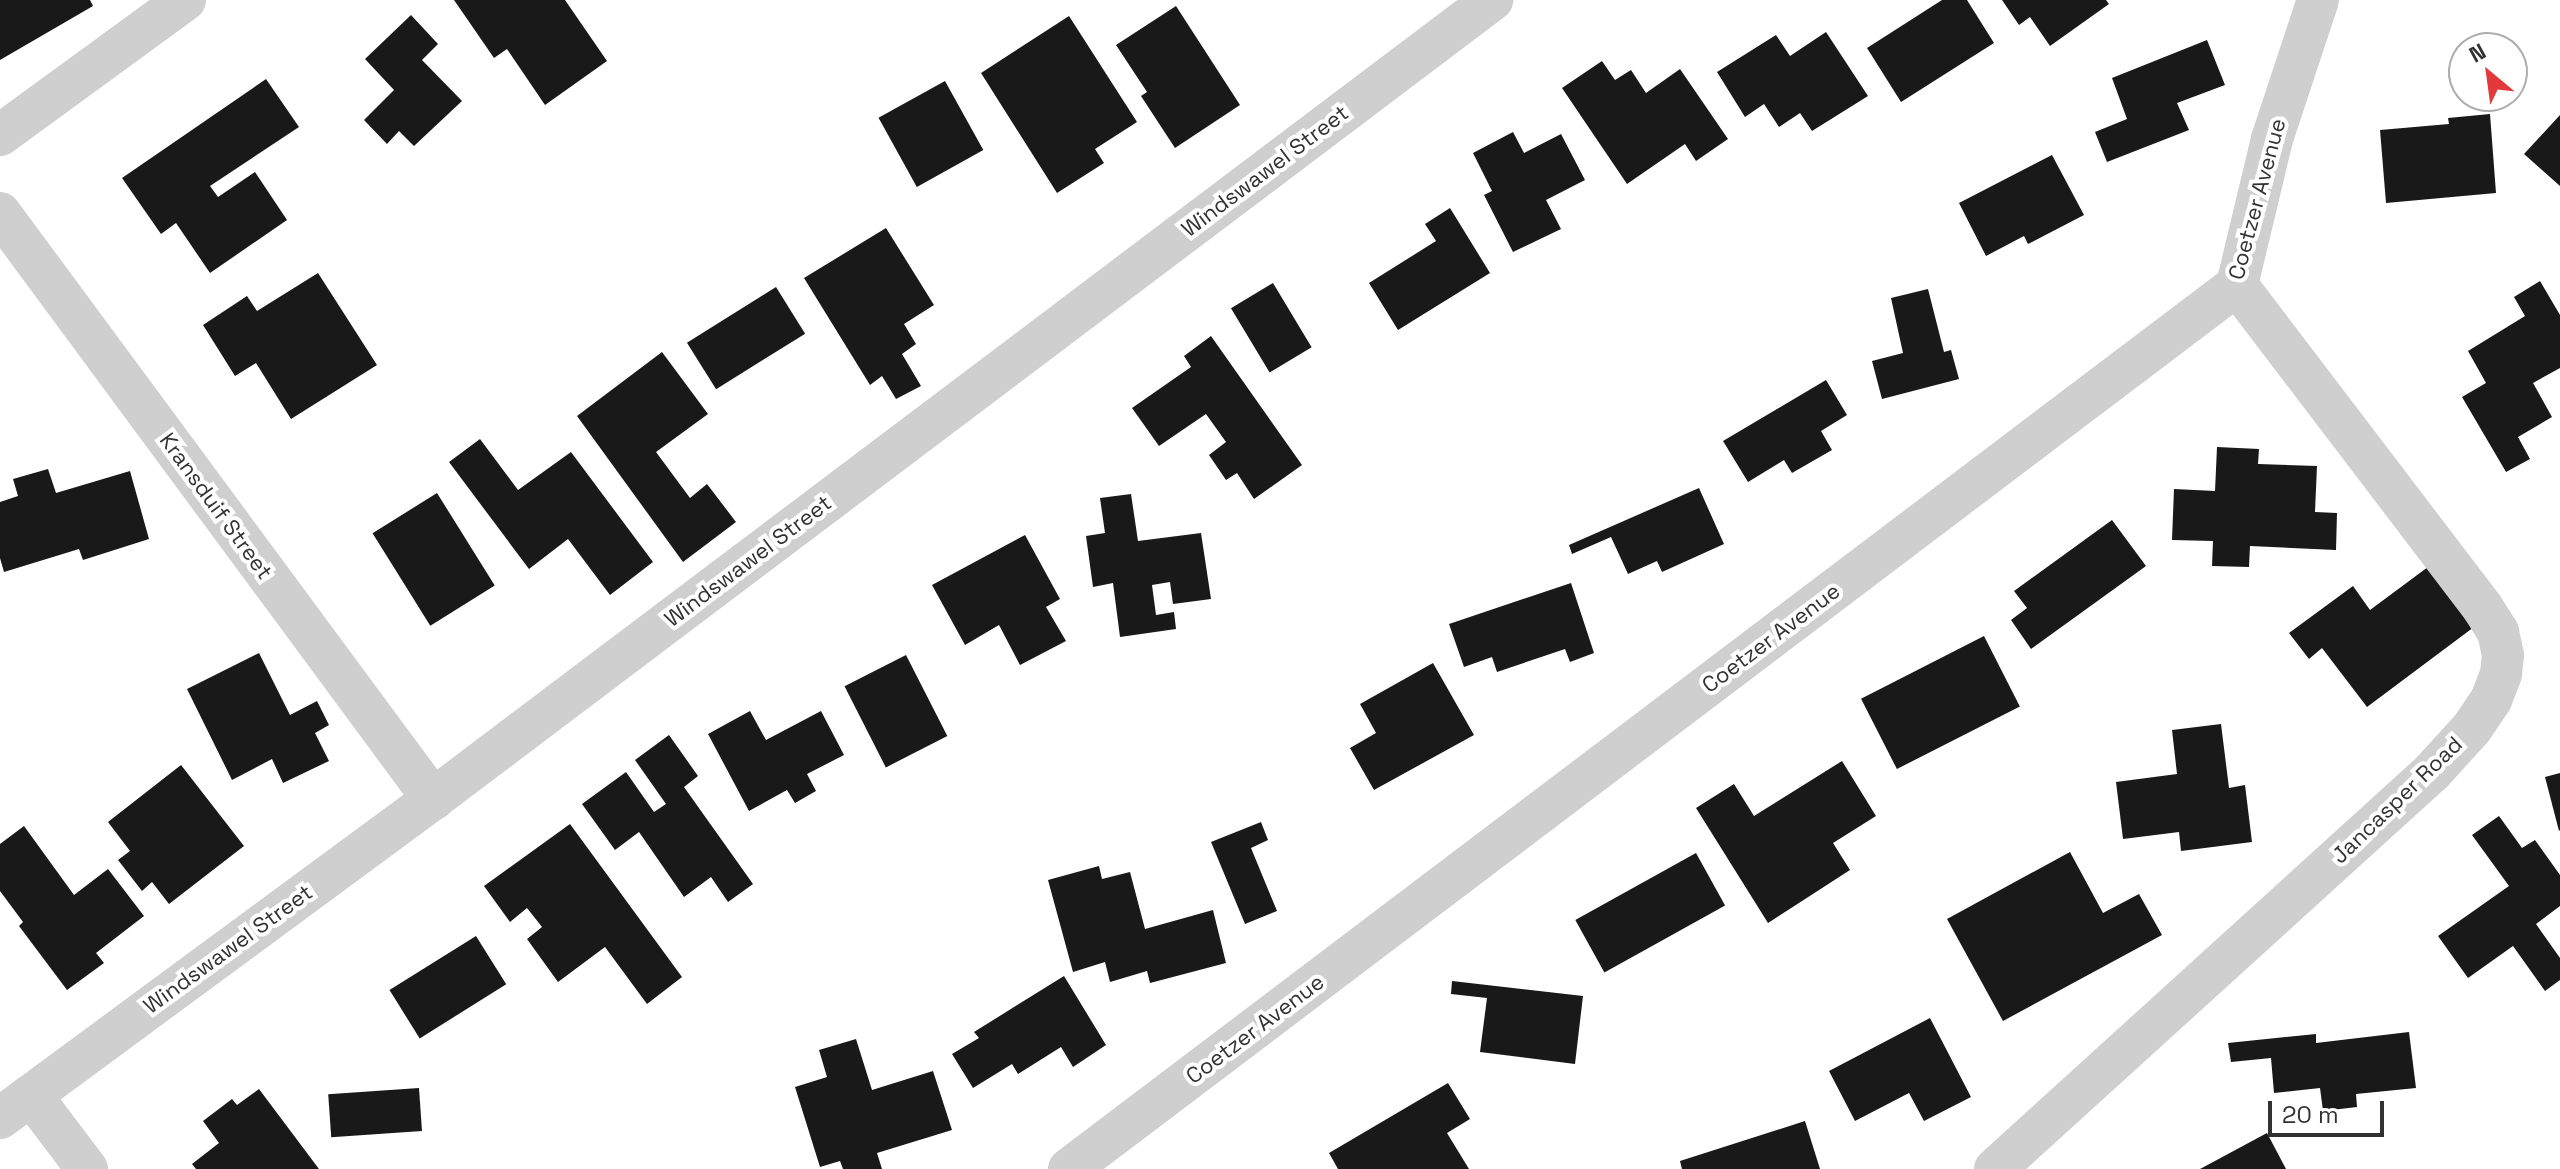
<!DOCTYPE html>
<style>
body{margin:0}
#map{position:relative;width:2560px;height:1169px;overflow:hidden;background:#fff;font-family:"Space Grotesk",sans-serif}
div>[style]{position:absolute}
.building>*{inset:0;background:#191919;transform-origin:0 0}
.street>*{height:42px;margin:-21px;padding:0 21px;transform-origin:21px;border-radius:21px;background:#cfcfcf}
span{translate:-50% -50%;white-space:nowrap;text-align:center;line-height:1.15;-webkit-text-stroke:8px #fff;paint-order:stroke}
.street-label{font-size:22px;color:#323232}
.north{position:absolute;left:2448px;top:32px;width:80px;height:80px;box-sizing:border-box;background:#fff;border:2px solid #adadad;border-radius:50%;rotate:331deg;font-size:22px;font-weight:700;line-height:32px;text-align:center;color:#323232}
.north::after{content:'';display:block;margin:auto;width:28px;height:36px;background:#e4393a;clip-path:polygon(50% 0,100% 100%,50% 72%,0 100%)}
.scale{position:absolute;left:2268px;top:1101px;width:116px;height:36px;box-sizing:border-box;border:4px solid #323232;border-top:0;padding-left:10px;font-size:24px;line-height:28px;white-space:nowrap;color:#323232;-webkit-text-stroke:6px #fff;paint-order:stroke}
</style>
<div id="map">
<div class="building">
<div style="clip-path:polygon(0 0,90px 0,93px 6px,0 60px)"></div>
<div style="clip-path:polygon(454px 0,565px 0,607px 61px,545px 105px,507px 49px,494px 58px)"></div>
<div style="clip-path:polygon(1942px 0,1967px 0,1994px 43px,1901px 102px,1867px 48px)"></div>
<div style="clip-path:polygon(2002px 0,2106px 0,2109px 4px,2050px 46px,2030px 17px,2019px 25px)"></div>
<div style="clip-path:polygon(1176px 6px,1240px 105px,1175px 148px,1141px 96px,1147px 92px,1116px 45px)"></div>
<div style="clip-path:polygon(411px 15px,438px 44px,422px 60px,462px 101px,414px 146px,399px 131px,387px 144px,364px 120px,394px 90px,365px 59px)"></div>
<div style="clip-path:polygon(1069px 16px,1137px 122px,1095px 149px,1104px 163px,1057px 193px,981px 73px)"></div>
<div style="clip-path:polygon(1826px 32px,1868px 96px,1812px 131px,1800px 113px,1779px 127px,1764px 104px,1745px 117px,1717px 72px,1776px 35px,1790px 56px)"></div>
<div style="clip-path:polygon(2207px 40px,2225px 85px,2177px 103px,2189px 130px,2107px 162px,2095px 132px,2127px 119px,2112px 78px)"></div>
<div style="clip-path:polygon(1602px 61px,1615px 80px,1631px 70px,1646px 93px,1680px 69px,1728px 139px,1696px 161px,1685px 144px,1627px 184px,1562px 88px)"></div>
<div style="clip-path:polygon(266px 79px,299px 127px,210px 186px,218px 197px,255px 172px,287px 220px,210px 273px,176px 223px,161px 234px,122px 178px)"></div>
<div style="left:945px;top:81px;width:79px;height:76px;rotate:61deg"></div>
<div style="clip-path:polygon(2490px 114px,2496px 193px,2386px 203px,2380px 130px,2449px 124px,2448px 118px)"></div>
<div style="clip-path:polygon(2560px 115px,2560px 186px,2524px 154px)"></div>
<div style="clip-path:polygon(1513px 132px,1524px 153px,1561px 134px,1585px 180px,1546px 200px,1561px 229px,1513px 252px,1484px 195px,1492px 191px,1473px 153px)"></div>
<div style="clip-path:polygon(2052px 155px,2084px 215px,2028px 244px,2024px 236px,1986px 256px,1959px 203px)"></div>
<div style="clip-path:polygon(1450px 208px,1490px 273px,1398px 330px,1369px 283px,1436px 241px,1425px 224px)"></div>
<div style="clip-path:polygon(886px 228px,934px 305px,904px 324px,916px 344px,902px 354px,921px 386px,896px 399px,882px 376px,870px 385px,804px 278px)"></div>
<div style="clip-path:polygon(318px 273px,377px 365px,291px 419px,256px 363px,235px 376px,203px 325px,247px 296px,257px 311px)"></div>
<div style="clip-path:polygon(2540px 281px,2560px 315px,2560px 368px,2533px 383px,2552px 417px,2518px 437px,2530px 459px,2506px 472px,2462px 397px,2486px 383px,2468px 351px,2525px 316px,2514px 297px)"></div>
<div style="left:1273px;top:283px;width:75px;height:49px;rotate:59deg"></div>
<div style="left:776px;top:287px;width:55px;height:105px;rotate:58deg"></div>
<div style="clip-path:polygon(1928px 289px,1944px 352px,1951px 350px,1959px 379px,1882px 399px,1872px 361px,1903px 353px,1891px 298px)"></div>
<div style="clip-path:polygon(1211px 336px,1302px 465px,1254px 499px,1237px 473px,1226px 480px,1209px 455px,1226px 442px,1206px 414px,1159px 446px,1132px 408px,1191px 367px,1184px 356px)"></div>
<div style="clip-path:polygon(662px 352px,708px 414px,656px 452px,690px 498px,707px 484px,736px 522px,683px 562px,577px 416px)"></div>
<div style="clip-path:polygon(1826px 380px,1847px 415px,1821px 431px,1832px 450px,1792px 473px,1784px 460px,1748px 482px,1723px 441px)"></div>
<div style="clip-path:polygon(480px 439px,518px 490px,571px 452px,653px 562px,610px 595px,568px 539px,529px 569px,449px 462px)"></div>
<div style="clip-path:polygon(2217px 447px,2259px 449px,2258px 464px,2317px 466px,2315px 512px,2337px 513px,2336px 550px,2250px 546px,2249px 567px,2212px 566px,2213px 541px,2172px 540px,2174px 489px,2215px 491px)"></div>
<div style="clip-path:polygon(48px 469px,56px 493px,130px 471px,149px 539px,83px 560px,79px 549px,4px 572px,0 558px,0 502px,18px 496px,13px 479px)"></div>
<div style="clip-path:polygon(1699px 488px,1724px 544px,1662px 572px,1657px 561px,1628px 574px,1611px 537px,1572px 554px,1569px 545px)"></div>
<div style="left:437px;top:493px;width:109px;height:76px;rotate:58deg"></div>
<div style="clip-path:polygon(1131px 494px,1138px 541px,1201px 533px,1211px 599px,1173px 604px,1170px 582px,1152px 585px,1156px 615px,1174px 612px,1176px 629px,1120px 637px,1113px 583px,1093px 587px,1086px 536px,1105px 533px,1100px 498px)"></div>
<div style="clip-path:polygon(2112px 520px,2146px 566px,2031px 649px,2011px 620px,2027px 608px,2014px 591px)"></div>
<div style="clip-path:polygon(1025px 535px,1060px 599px,1046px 607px,1066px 641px,1020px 665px,999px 625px,965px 645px,932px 585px)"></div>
<div style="clip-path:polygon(2432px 564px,2478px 624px,2367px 707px,2322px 648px,2309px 659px,2289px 633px,2353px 586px,2370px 610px)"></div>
<div style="clip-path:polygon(1571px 583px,1594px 653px,1570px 662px,1565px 649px,1497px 672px,1492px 657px,1464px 667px,1449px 624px)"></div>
<div style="left:1984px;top:636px;width:79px;height:138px;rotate:63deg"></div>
<div style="clip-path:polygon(259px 653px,290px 715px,317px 701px,329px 725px,315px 733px,329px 761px,283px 783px,272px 759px,232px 780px,187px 689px)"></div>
<div style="left:906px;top:655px;width:91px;height:69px;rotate:63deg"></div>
<div style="clip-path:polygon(1433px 663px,1474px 735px,1374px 790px,1350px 748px,1376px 733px,1360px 704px)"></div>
<div style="clip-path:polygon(750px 711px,766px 740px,821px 711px,844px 755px,807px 774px,816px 791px,795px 803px,787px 790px,749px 811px,708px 734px)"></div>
<div style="clip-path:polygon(2221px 724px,2229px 788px,2245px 785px,2252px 842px,2181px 851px,2179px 832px,2123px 839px,2116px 782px,2177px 774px,2172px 730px)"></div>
<div style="clip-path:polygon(669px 735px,698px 776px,684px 787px,753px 884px,728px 902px,711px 877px,684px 897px,639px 832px,615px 850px,582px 804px,626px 772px,654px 812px,666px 804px,635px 760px)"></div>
<div style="clip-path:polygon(1842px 761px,1876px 816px,1833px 843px,1850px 870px,1768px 923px,1696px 808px,1734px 784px,1754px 816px)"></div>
<div style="clip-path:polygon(181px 765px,244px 846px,169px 904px,152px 882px,142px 891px,118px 860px,130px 851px,108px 822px)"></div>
<div style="clip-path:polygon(2560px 773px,2560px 830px,2559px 831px,2545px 777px)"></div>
<div style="clip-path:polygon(2499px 816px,2522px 848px,2535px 840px,2560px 875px,2560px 906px,2536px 924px,2560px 958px,2560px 980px,2545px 991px,2513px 946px,2468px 978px,2438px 936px,2509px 886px,2472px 835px)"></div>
<div style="clip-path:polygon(1261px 822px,1268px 840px,1251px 848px,1277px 911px,1245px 924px,1211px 842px)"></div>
<div style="clip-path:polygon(570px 824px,682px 977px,647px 1004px,605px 947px,558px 982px,527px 939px,542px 927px,527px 908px,510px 922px,484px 886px)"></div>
<div style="clip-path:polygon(24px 826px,74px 895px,108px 869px,144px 916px,96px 953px,104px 963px,67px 990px,19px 926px,23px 922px,0 891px,0 844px)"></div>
<div style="clip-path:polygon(2070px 852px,2103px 913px,2139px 894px,2162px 935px,2003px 1021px,1947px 919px)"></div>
<div style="left:1696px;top:853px;width:60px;height:138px;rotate:61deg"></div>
<div style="clip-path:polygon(1099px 866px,1102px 879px,1130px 872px,1145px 929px,1213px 910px,1226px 963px,1150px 983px,1147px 971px,1110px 982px,1105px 962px,1073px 972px,1048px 880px)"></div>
<div style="left:476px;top:936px;width:57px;height:102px;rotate:58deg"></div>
<div style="clip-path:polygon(1064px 976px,1106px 1045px,1073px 1067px,1061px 1047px,1018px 1074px,1012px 1064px,973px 1088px,952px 1054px,979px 1038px,974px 1032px)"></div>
<div style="clip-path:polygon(1452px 981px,1583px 996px,1575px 1064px,1480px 1052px,1487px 998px,1451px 994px)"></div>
<div style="clip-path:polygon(1930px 1018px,1971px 1097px,1924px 1121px,1909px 1093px,1855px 1121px,1829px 1071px)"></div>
<div style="clip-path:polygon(2409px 1032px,2416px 1088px,2356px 1094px,2357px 1107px,2323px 1111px,2320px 1088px,2274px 1093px,2271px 1058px,2231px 1062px,2228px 1043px,2316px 1034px,2316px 1043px)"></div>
<div style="clip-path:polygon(856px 1039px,872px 1090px,933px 1071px,952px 1130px,877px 1153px,882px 1169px,843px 1169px,840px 1161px,820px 1167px,795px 1087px,827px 1077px,819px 1050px)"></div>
<div style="clip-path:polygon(1448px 1083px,1470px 1119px,1447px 1133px,1469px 1169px,1338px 1169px,1329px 1153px)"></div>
<div style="left:419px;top:1088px;width:43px;height:91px;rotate:86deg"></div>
<div style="clip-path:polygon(259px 1089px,319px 1169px,196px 1169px,192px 1164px,219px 1143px,203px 1121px,232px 1099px,237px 1105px)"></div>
<div style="clip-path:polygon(1805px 1121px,1820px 1169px,1682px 1169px,1680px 1161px)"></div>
<div style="clip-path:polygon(2267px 1133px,2286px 1169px,2200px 1169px)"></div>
</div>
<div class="street">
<div style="left:0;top:135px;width:229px;rotate:-36.1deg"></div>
<div style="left:0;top:213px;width:729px;rotate:53.54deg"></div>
<div style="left:31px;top:1095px;width:93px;rotate:52.9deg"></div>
<div style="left:0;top:1118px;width:538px;rotate:-36.38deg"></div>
<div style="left:433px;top:799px;width:1327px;rotate:-37.03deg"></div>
<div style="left:1069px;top:1169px;width:1465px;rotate:-37.12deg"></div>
<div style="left:2237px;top:285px;width:150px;rotate:-76.5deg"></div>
<div style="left:2272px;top:139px;width:146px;rotate:-71.7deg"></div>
<div style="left:1995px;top:1169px;width:590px;rotate:-42.25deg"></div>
<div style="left:2432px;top:772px;width:59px;rotate:-47.7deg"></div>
<div style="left:2472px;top:728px;width:34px;rotate:-56deg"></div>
<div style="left:2491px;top:700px;width:28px;rotate:-69deg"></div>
<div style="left:2501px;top:674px;width:19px;rotate:-84deg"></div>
<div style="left:2503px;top:655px;width:24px;rotate:-102deg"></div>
<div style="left:2498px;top:632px;width:28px;rotate:-122deg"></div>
<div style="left:2483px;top:608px;width:406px;rotate:-127.3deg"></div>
</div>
<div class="street-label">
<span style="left:1265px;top:171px;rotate:-37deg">Windswawel Street</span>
<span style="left:2257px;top:199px;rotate:-75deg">Coetzer Avenue</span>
<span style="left:216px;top:506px;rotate:54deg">Kransduif Street</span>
<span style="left:748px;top:561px;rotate:-37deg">Windswawel Street</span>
<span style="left:1771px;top:638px;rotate:-37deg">Coetzer Avenue</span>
<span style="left:2397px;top:800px;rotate:-44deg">Jancasper Road</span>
<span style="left:228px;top:949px;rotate:-36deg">Windswawel Street</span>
<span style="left:1255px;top:1029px;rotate:-37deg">Coetzer Avenue</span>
</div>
<div class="north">N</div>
<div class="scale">20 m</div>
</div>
